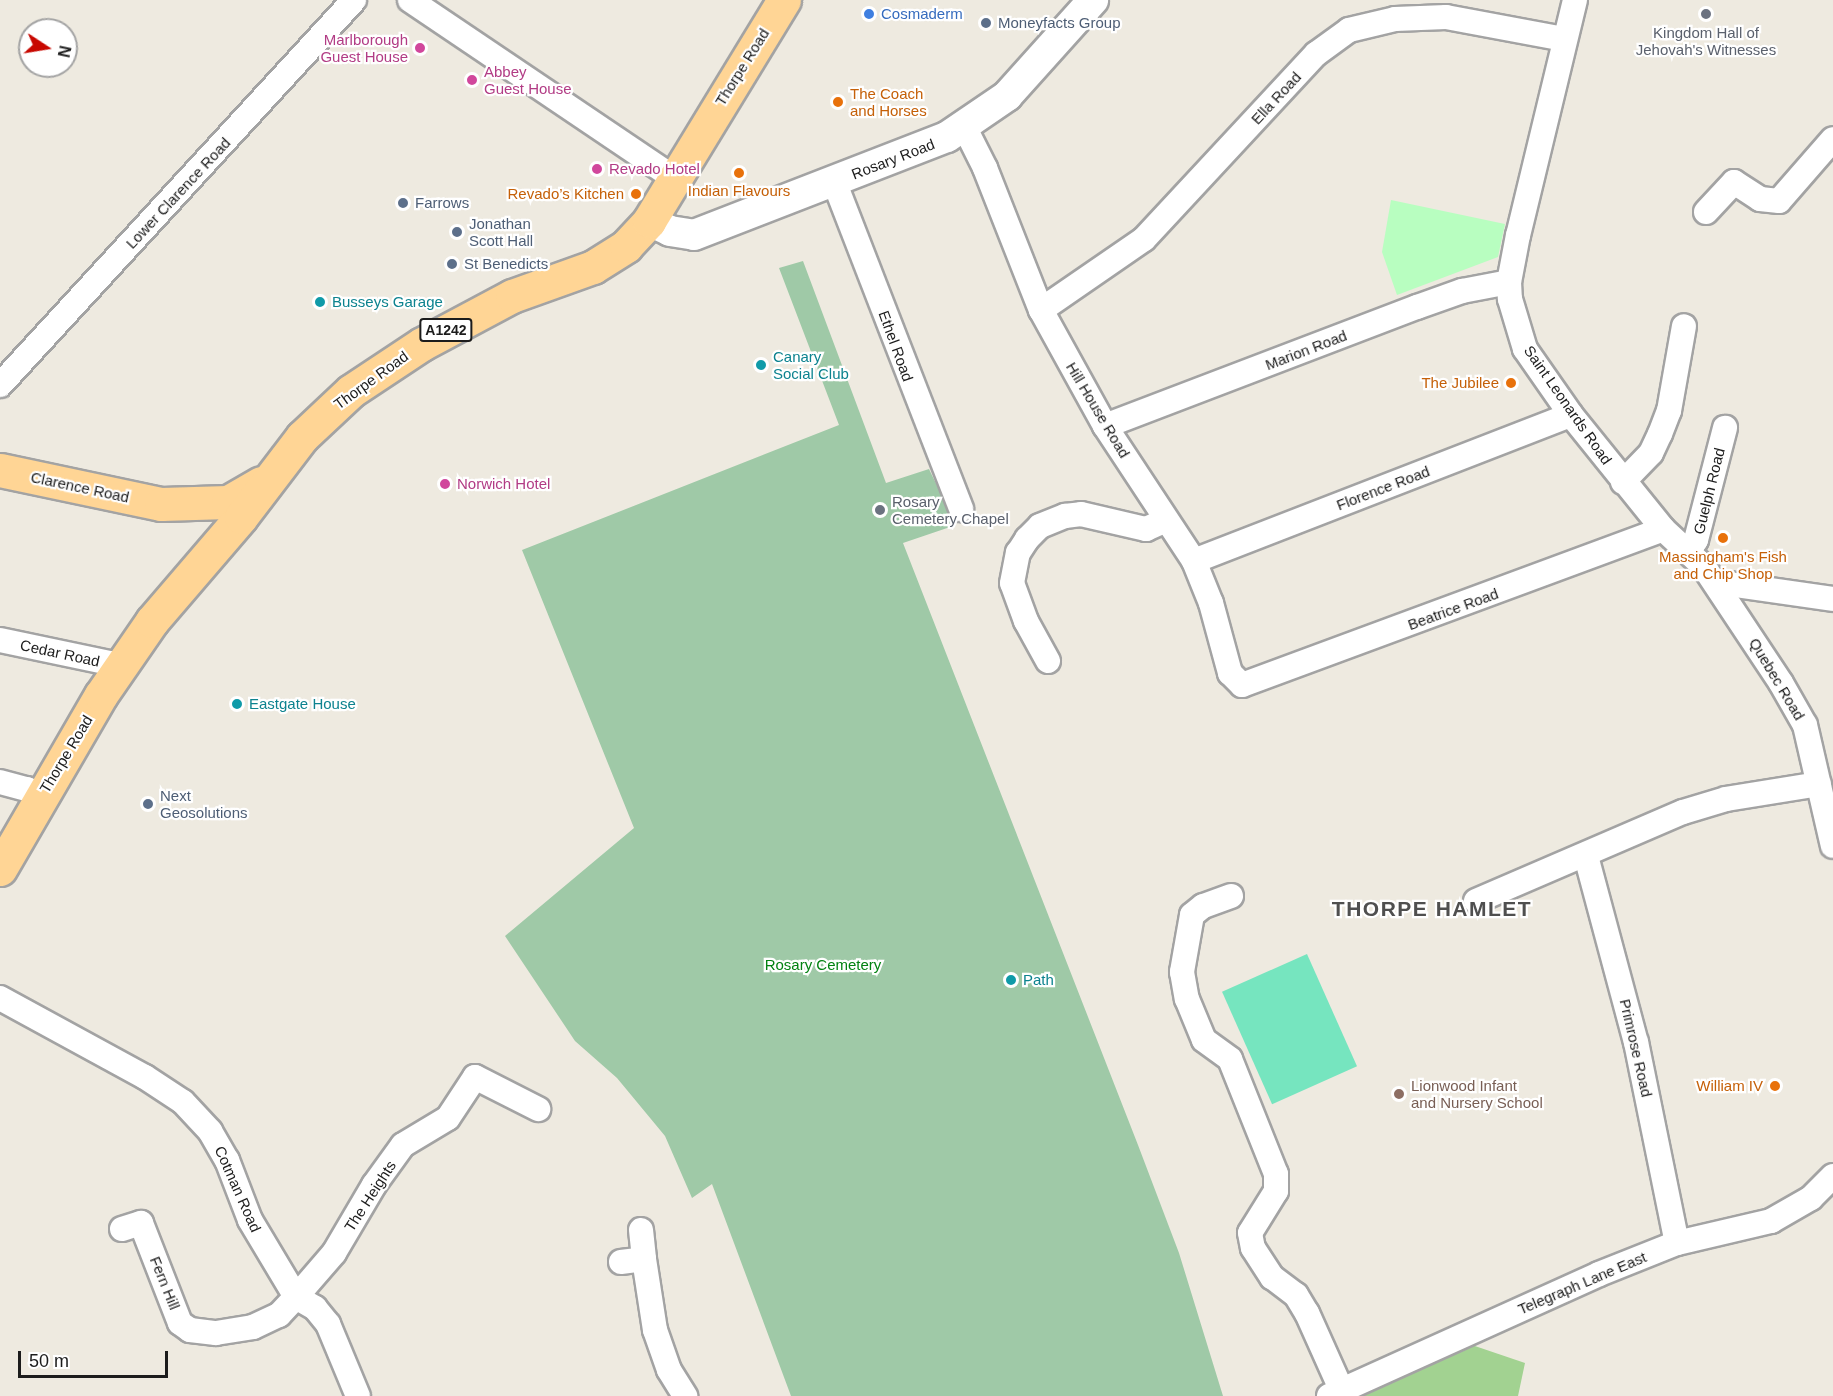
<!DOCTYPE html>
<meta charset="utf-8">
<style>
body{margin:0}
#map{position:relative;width:1833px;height:1396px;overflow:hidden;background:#eeeae0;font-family:Helvetica,sans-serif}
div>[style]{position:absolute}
.forest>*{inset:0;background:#a2d291}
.cemetery>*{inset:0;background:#9fc9a7}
.park>*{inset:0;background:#b8fec0}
.pitch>*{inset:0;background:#76e5bf;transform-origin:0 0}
.roads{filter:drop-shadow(2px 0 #a3a3a3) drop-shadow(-2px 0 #a3a3a3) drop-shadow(0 2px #a3a3a3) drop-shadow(0 -2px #a3a3a3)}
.minor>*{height:24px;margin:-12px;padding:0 12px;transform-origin:12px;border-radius:12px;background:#fff}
.tertiary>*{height:30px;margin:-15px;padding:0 15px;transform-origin:15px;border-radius:15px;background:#fff}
.primary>*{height:33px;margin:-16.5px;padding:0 16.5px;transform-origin:16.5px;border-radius:16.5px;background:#ffd595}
.dots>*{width:16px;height:16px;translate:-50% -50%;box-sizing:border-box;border:3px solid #fff;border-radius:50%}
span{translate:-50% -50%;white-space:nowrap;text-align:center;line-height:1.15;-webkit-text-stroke:4.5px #fff;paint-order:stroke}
.shield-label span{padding:2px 4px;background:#fff;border:2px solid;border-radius:4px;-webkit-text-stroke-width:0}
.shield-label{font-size:14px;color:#1c1c1c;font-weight:700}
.shop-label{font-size:15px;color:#366cbe}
.left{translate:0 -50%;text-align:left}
.service-label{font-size:15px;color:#4e5e75}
.worship-label{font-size:15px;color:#5b616d}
.hotel-label{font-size:15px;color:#b23c85}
.right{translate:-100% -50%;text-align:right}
.street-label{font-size:15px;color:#1c1c1c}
.food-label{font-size:15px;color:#c56008}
.culture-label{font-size:15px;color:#0d838f}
.park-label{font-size:15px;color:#028211}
.education-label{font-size:15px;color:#785e54}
.district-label{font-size:21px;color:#4f4f4f;font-weight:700;letter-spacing:1.5px}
.north{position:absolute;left:18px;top:18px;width:60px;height:60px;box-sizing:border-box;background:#fff;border:2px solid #a4a4a4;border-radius:50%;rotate:102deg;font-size:16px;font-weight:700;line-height:24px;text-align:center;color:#1c1c1c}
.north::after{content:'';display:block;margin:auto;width:21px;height:27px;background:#c80800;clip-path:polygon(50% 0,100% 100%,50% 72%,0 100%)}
.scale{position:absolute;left:18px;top:1351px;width:150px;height:27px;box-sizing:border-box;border:3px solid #1c1c1c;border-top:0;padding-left:8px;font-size:18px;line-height:21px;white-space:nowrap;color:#1c1c1c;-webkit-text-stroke:4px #fff;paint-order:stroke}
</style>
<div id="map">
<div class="forest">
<div style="clip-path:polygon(1469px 1344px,1525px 1363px,1518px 1396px,1357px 1396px)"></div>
</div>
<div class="cemetery">
<div style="clip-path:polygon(803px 261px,886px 483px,929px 469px,956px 525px,903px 543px,1138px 1145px,1179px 1253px,1223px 1396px,791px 1396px,712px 1184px,692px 1198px,665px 1136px,617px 1078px,575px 1041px,505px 936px,634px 828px,522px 550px,839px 425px,779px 268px)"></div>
</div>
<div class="park">
<div style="clip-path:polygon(1391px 200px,1505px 224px,1498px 257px,1397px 295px,1382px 252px)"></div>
</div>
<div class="pitch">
<div style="left:1307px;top:954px;width:123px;height:93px;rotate:66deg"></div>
</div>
<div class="roads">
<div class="minor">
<div style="left:410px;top:0;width:318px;rotate:34deg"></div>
<div style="left:1575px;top:0;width:242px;rotate:103.6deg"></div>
<div style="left:1518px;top:235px;width:48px;rotate:100.8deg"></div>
<div style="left:1509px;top:282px;width:17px;rotate:87deg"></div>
<div style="left:1510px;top:299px;width:52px;rotate:73.3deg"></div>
<div style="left:1525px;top:349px;width:80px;rotate:55.1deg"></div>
<div style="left:1571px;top:415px;width:146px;rotate:51.1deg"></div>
<div style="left:1663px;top:529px;width:56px;rotate:42.8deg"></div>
<div style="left:1704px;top:567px;width:139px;rotate:56.4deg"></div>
<div style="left:1781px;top:683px;width:48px;rotate:60.3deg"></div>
<div style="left:1805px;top:725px;width:124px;rotate:77deg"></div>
<div style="left:965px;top:128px;width:45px;rotate:63.4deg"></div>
<div style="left:985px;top:168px;width:153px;rotate:68.5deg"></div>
<div style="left:1041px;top:310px;width:132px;rotate:61.1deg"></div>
<div style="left:1105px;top:426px;width:162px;rotate:56.6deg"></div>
<div style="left:1194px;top:561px;width:45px;rotate:68deg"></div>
<div style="left:1211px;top:603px;width:73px;rotate:74.8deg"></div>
<div style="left:1230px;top:673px;width:17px;rotate:45deg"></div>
<div style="left:1242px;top:685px;width:449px;rotate:-20.3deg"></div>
<div style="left:834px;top:181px;width:352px;rotate:68.8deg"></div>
<div style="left:1706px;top:212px;width:41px;rotate:-47deg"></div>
<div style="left:1734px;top:182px;width:31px;rotate:33deg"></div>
<div style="left:1760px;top:199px;width:19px;rotate:6deg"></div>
<div style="left:1779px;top:201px;width:82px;rotate:-48.9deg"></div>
<div style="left:1041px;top:310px;width:125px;rotate:-34.6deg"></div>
<div style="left:1144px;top:239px;width:253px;rotate:-47.1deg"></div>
<div style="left:1316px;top:54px;width:41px;rotate:-36deg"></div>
<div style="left:1349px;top:30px;width:47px;rotate:-13.4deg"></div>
<div style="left:1395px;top:19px;width:51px;rotate:-2.2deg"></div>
<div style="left:1446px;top:17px;width:120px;rotate:10.6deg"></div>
<div style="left:0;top:385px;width:523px;rotate:-47.4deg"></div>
<div style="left:1105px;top:426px;width:334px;rotate:-20.9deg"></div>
<div style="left:1417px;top:307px;width:48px;rotate:-19.6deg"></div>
<div style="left:1462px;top:291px;width:48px;rotate:-10.8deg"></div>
<div style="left:1623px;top:482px;width:40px;rotate:-46deg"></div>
<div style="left:1651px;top:453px;width:21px;rotate:-65deg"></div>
<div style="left:1660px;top:434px;width:25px;rotate:-69deg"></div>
<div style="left:1669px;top:411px;width:86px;rotate:-80deg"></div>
<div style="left:1689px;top:551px;width:13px;rotate:-58deg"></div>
<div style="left:1696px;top:540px;width:116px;rotate:-75.5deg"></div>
<div style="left:1194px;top:561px;width:404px;rotate:-21.2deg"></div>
<div style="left:1720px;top:590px;width:11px;rotate:-34deg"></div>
<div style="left:1729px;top:584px;width:105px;rotate:8.2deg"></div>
<div style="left:0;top:640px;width:112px;rotate:11.8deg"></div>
<div style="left:110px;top:663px;width:11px;rotate:34deg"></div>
<div style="left:1048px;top:661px;width:46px;rotate:-118.8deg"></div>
<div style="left:1026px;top:621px;width:40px;rotate:-110.2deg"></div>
<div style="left:1012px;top:583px;width:31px;rotate:-79deg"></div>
<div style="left:1018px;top:553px;width:17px;rotate:-57deg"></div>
<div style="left:1027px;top:539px;width:18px;rotate:-45deg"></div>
<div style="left:1040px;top:526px;width:27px;rotate:-22deg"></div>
<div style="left:1065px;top:516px;width:16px;rotate:-7deg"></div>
<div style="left:1081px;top:514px;width:67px;rotate:13deg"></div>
<div style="left:1146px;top:529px;width:22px;rotate:-24deg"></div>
<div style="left:0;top:782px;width:28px;rotate:15deg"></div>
<div style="left:27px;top:789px;width:15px;rotate:32deg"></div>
<div style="left:1586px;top:856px;width:193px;rotate:75deg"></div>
<div style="left:1636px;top:1042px;width:205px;rotate:78.5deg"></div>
<div style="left:1231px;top:896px;width:30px;rotate:160deg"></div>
<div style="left:1203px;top:906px;width:14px;rotate:141deg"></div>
<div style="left:1192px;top:915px;width:58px;rotate:100deg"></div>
<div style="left:1182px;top:972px;width:27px;rotate:80deg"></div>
<div style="left:1187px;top:999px;width:44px;rotate:67.5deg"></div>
<div style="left:1204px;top:1040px;width:32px;rotate:36deg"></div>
<div style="left:1230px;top:1059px;width:124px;rotate:68.2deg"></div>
<div style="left:1276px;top:1174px;width:17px;rotate:90deg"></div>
<div style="left:1276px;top:1191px;width:49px;rotate:121.8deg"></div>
<div style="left:1250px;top:1233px;width:15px;rotate:79deg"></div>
<div style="left:1253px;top:1248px;width:35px;rotate:57deg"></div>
<div style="left:1272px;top:1277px;width:30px;rotate:37deg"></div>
<div style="left:1296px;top:1295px;width:21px;rotate:59deg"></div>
<div style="left:1307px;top:1313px;width:83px;rotate:65.9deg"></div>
<div style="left:1476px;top:901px;width:225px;rotate:-23.3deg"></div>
<div style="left:1683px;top:812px;width:45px;rotate:-16.8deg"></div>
<div style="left:1726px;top:799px;width:94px;rotate:-9.2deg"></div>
<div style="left:0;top:998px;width:165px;rotate:28.6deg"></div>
<div style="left:145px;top:1077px;width:45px;rotate:33.3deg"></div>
<div style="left:183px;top:1102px;width:40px;rotate:47deg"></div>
<div style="left:210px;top:1131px;width:34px;rotate:60deg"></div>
<div style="left:227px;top:1160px;width:64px;rotate:69deg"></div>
<div style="left:250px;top:1220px;width:90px;rotate:59.1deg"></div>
<div style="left:296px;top:1297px;width:22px;rotate:30deg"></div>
<div style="left:315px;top:1308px;width:21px;rotate:51deg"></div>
<div style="left:328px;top:1324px;width:78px;rotate:67.4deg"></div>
<div style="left:122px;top:1229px;width:20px;rotate:-18deg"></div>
<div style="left:141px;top:1223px;width:107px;rotate:68.7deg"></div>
<div style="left:180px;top:1323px;width:12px;rotate:35deg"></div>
<div style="left:190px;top:1330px;width:26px;rotate:7deg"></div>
<div style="left:216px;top:1333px;width:37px;rotate:-9deg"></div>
<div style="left:253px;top:1327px;width:29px;rotate:-25deg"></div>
<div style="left:279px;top:1315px;width:25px;rotate:-47deg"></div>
<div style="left:296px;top:1297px;width:58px;rotate:-49.2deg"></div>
<div style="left:334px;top:1253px;width:79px;rotate:-59.5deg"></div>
<div style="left:374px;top:1185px;width:49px;rotate:-54.1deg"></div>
<div style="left:403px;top:1145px;width:52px;rotate:-31deg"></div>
<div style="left:448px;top:1118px;width:49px;rotate:-56.6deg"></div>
<div style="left:475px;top:1077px;width:71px;rotate:26.9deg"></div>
<div style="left:641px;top:1230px;width:29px;rotate:84deg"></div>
<div style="left:621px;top:1262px;width:23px;rotate:-7deg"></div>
<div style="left:644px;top:1259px;width:72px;rotate:81.2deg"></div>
<div style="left:655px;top:1330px;width:42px;rotate:70.7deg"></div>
<div style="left:669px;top:1370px;width:31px;rotate:58deg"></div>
<div style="left:1329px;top:1396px;width:296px;rotate:-24.3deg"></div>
<div style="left:1599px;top:1274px;width:84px;rotate:-21.7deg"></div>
<div style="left:1677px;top:1243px;width:97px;rotate:-13.2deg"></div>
<div style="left:1771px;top:1221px;width:46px;rotate:-29.9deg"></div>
<div style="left:1811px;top:1198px;width:31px;rotate:-45deg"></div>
</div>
<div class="tertiary">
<div style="left:649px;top:221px;width:23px;rotate:25deg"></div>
<div style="left:670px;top:231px;width:24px;rotate:9deg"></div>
<div style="left:694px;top:235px;width:271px;rotate:-21.2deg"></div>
<div style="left:947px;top:137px;width:73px;rotate:-34.3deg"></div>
<div style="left:1007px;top:96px;width:129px;rotate:-48.1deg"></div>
</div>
<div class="primary">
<div style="left:0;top:470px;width:165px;rotate:11.9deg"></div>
<div style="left:161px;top:504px;width:67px;rotate:-1.7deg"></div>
<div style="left:228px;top:502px;width:38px;rotate:-30deg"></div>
<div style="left:0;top:869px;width:201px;rotate:-59.9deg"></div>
<div style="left:101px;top:695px;width:90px;rotate:-55.4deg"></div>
<div style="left:152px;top:621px;width:137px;rotate:-49.4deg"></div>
<div style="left:241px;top:517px;width:101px;rotate:-52.7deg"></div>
<div style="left:302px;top:437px;width:67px;rotate:-43.2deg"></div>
<div style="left:351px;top:391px;width:85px;rotate:-33.5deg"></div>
<div style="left:422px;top:344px;width:102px;rotate:-28.1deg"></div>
<div style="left:512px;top:296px;width:86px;rotate:-19.7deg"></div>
<div style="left:593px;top:267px;width:39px;rotate:-32deg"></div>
<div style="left:626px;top:246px;width:34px;rotate:-47deg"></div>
<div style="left:649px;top:221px;width:259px;rotate:-58.6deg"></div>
</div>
</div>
<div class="dots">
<div style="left:869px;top:14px;background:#3f7fe0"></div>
<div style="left:1706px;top:14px;background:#6b7280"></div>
<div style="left:986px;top:23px;background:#5c6f8a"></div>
<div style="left:420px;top:48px;background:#d1479c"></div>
<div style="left:472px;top:80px;background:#d1479c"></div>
<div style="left:838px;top:102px;background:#e8710a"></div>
<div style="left:597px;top:169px;background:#d1479c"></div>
<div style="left:739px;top:173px;background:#e8710a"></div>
<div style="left:636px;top:194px;background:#e8710a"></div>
<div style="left:403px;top:203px;background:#5c6f8a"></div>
<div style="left:457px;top:232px;background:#5c6f8a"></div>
<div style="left:452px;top:264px;background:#5c6f8a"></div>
<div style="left:320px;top:302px;background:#0f9aa8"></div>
<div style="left:761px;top:365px;background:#0f9aa8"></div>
<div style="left:1511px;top:383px;background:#e8710a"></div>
<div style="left:445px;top:484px;background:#d1479c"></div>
<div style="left:880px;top:510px;background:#6b7280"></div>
<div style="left:1723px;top:538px;background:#e8710a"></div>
<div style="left:237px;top:704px;background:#0f9aa8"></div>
<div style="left:148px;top:804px;background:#5c6f8a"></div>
<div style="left:1011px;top:980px;background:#0f9aa8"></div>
<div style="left:1775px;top:1086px;background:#e8710a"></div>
<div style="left:1399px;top:1094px;background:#8d6e63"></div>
</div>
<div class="shield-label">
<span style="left:446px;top:330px">A1242</span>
</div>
<div class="shop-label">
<span class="left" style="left:881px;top:14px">Cosmaderm</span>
</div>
<div class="service-label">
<span class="left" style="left:998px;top:23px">Moneyfacts Group</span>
<span class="left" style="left:415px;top:203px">Farrows</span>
<span class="left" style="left:469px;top:232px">Jonathan<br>Scott Hall</span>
<span class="left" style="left:464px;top:264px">St Benedicts</span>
<span class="left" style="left:160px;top:804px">Next<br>Geosolutions</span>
</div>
<div class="worship-label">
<span style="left:1706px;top:41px">Kingdom Hall of<br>Jehovah's Witnesses</span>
<span class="left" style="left:892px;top:510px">Rosary<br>Cemetery Chapel</span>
</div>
<div class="hotel-label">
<span class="right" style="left:408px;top:48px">Marlborough<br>Guest House</span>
<span class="left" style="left:484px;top:80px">Abbey<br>Guest House</span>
<span class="left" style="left:609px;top:169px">Revado Hotel</span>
<span class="left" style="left:457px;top:484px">Norwich Hotel</span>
</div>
<div class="street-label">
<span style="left:742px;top:67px;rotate:-58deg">Thorpe Road</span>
<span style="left:1276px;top:98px;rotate:-47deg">Ella Road</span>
<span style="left:893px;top:159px;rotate:-21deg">Rosary Road</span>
<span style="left:178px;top:193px;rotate:-47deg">Lower Clarence Road</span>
<span style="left:896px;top:346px;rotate:70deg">Ethel Road</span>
<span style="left:1306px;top:350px;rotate:-21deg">Marion Road</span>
<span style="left:371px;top:380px;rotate:-36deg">Thorpe Road</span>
<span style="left:1568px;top:405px;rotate:55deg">Saint Leonards Road</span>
<span style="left:1098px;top:410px;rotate:59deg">Hill House Road</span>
<span style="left:80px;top:487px;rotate:12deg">Clarence Road</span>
<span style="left:1383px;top:488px;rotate:-21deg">Florence Road</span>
<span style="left:1709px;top:491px;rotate:-76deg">Guelph Road</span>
<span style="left:1453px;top:609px;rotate:-20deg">Beatrice Road</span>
<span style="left:60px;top:653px;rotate:12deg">Cedar Road</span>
<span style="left:1777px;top:679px;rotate:59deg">Quebec Road</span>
<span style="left:66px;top:754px;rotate:-59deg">Thorpe Road</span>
<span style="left:1636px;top:1048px;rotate:77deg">Primrose Road</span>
<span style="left:238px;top:1189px;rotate:66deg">Cotman Road</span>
<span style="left:370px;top:1196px;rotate:-57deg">The Heights</span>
<span style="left:165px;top:1283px;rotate:68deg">Fern Hill</span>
<span style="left:1582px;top:1283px;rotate:-23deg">Telegraph Lane East</span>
</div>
<div class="food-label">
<span class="left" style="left:850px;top:102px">The Coach<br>and Horses</span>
<span style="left:739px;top:191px">Indian Flavours</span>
<span class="right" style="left:624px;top:194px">Revado’s Kitchen</span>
<span class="right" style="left:1499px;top:383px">The Jubilee</span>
<span style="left:1723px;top:565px">Massingham's Fish<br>and Chip Shop</span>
<span class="right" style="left:1763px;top:1086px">William IV</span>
</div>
<div class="culture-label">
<span class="left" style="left:332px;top:302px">Busseys Garage</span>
<span class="left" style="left:773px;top:365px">Canary<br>Social Club</span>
<span class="left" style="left:249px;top:704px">Eastgate House</span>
<span class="left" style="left:1023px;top:980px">Path</span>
</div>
<div class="park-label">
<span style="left:823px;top:965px">Rosary Cemetery</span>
</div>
<div class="education-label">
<span class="left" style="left:1411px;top:1094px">Lionwood Infant<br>and Nursery School</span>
</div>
<div class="district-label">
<span style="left:1432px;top:909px">THORPE HAMLET</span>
</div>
<div class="north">N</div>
<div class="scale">50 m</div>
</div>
